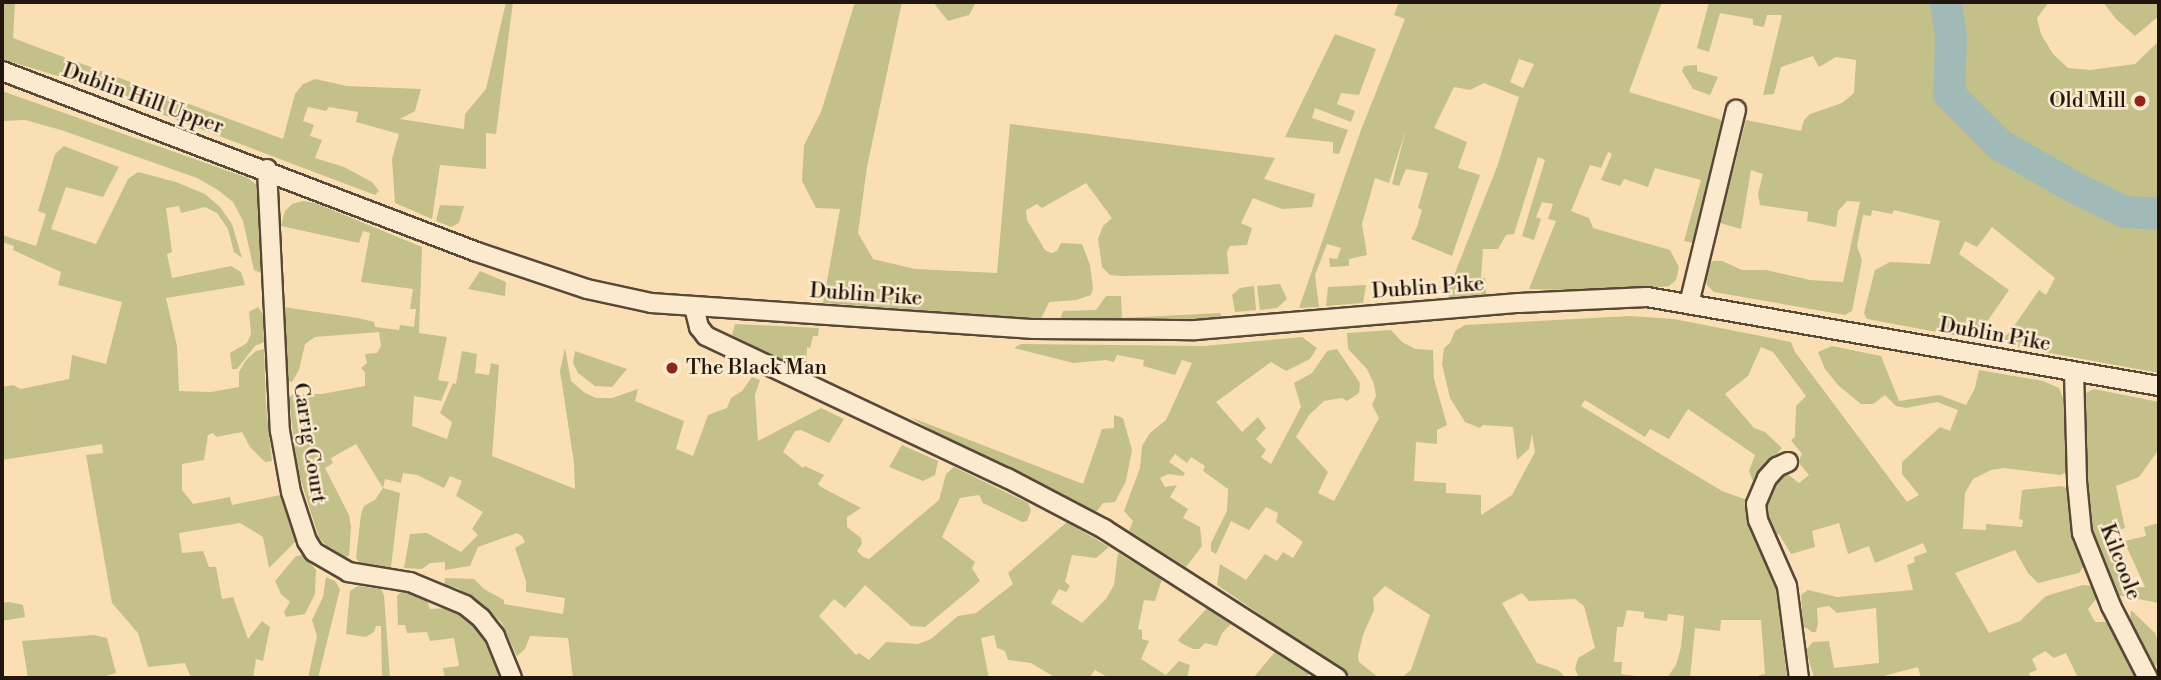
<!DOCTYPE html>
<style>
body{margin:0}
#map{position:relative;width:2161px;height:680px;overflow:hidden;background:#fbdfb4;font-family:"Libre Bodoni",serif}
div>[style]{position:absolute}
.green>*{inset:0;background:#c3c08a}
.river>*{height:32px;margin:-16px;padding:0 16px;transform-origin:16px;border-radius:16px;background:#a2bab7}
.roads{filter:drop-shadow(2px 0 #584837) drop-shadow(-2px 0 #584837) drop-shadow(0 2px #584837) drop-shadow(0 -2px #584837)}
.minor>*{height:18px;margin:-9px;padding:0 9px;transform-origin:9px;border-radius:9px;background:#fceace}
.dots>*{width:19px;height:19px;translate:-50% -50%;box-sizing:border-box;border:4px solid #fceace;border-radius:50%}
span{translate:-50% -50%;white-space:nowrap;text-align:center;line-height:1.15;-webkit-text-stroke:5px #fceace;paint-order:stroke}
.street-label{font-size:21px;color:#21160d}
.poi-label{font-size:21px;color:#21160d}
.right{translate:-100% -50%;text-align:right}
.left{translate:0 -50%;text-align:left}
.frame{position:absolute;inset:0;border:4px solid #21160d;pointer-events:none}
</style>
<div id="map">
<div class="green">
<div style="clip-path:polygon(2px 2px,15px 2px,13px 38px,283px 139px,295px 94px,303px 84px,315px 79px,347px 86px,421px 89px,415px 111px,400px 119px,464px 129px,465px 114px,486px 89px,506px 2px,513px 2px,496px 134px,486px 133px,486px 169px,440px 165px,432px 219px,395px 203px,392px 159px,399px 134px,356px 122px,358px 112px,329px 107px,326px 111px,308px 107px,303px 121px,314px 125px,310px 136px,322px 140px,315px 158px,344px 167px,372px 182px,379px 191px,375px 195px,74px 81px,2px 59px)"></div>
<div style="clip-path:polygon(855px 2px,902px 2px,867px 167px,858px 233px,873px 259px,915px 269px,997px 273px,1010px 124px,1275px 158px,1264px 179px,1315px 194px,1312px 207px,1282px 209px,1253px 198px,1241px 223px,1252px 228px,1247px 245px,1230px 246px,1227px 252px,1229px 274px,1121px 276px,1110px 275px,1102px 267px,1098px 239px,1103px 226px,1112px 218px,1086px 183px,1042px 208px,1037px 204px,1026px 210px,1027px 220px,1045px 250px,1051px 253px,1057px 251px,1061px 243px,1082px 244px,1090px 265px,1093px 288px,1091px 295px,1076px 300px,1049px 302px,1041px 319px,823px 303px,840px 209px,816px 208px,802px 181px,804px 145px,821px 112px)"></div>
<div style="clip-path:polygon(933px 2px,976px 2px,969px 15px,948px 21px)"></div>
<div style="clip-path:polygon(evenodd,1399px 2px,1662px 2px,1629px 92px,1719px 119px,1723px 123px,1694px 243px,1684px 241px,1701px 180px,1655px 168px,1648px 187px,1624px 179px,1620px 186px,1601px 180px,1612px 154px,1608px 152px,1601px 168px,1590px 165px,1571px 211px,1589px 218px,1593px 228px,1670px 250px,1679px 267px,1676px 280px,1669px 286px,1621px 291px,1529px 289px,1556px 221px,1548px 219px,1553px 204px,1542px 202px,1536px 217px,1541px 219px,1534px 240px,1522px 236px,1545px 160px,1538px 157px,1514px 234px,1506px 235px,1498px 249px,1483px 249px,1481px 278px,1485px 278px,1486px 297px,1452px 300px,1447px 293px,1497px 167px,1519px 97px,1484px 83px,1470px 90px,1454px 87px,1434px 128px,1467px 142px,1458px 168px,1480px 175px,1452px 256px,1411px 239px,1417px 227px,1422px 210px,1418px 208px,1428px 173px,1406px 169px,1399px 186px,1392px 184px,1406px 129px,1389px 183px,1375px 178px,1362px 224px,1367px 255px,1349px 259px,1349px 266px,1330px 267px,1329px 258px,1337px 259px,1341px 248px,1327px 244px,1315px 275px,1319px 307px,1299px 308px,1361px 130px,1405px 19px,1394px 15px,1399px 2px,1519px 59px,1534px 64px,1523px 88px,1510px 82px,1519px 59px)"></div>
<div style="clip-path:polygon(1709px 2px,2049px 2px,2037px 18px,2041px 34px,2053px 54px,2068px 68px,2090px 70px,2135px 64px,2159px 41px,2159px 373px,1996px 343px,2010px 332px,2039px 290px,2046px 295px,2055px 278px,1992px 227px,1977px 247px,1965px 241px,1959px 254px,2009px 290px,1984px 326px,1986px 332px,1980px 340px,1867px 319px,1864px 313px,1875px 270px,1890px 262px,1930px 264px,1940px 221px,1894px 210px,1892px 214px,1872px 210px,1871px 216px,1863px 215px,1857px 246px,1862px 260px,1852px 311px,1845px 315px,1714px 292px,1707px 285px,1706px 277px,1709px 265px,1713px 261px,1722px 261px,1742px 270px,1766px 270px,1810px 280px,1843px 282px,1860px 202px,1847px 201px,1838px 211px,1836px 227px,1807px 221px,1808px 212px,1760px 205px,1758px 194px,1763px 174px,1751px 170px,1741px 229px,1720px 223px,1746px 120px,1801px 131px,1804px 120px,1810px 114px,1842px 103px,1854px 93px,1856px 60px,1836px 57px,1819px 67px,1813px 56px,1781px 67px,1774px 94px,1763px 95px,1782px 15px,1767px 15px,1764px 27px,1753px 25px,1753px 19px,1720px 13px,1709px 52px,1697px 48px)"></div>
<div style="clip-path:polygon(2103px 2px,2159px 2px,2159px 16px,2135px 36px,2116px 19px)"></div>
<div style="clip-path:polygon(1335px 34px,1376px 49px,1359px 95px,1341px 93px,1337px 104px,1355px 111px,1351px 122px,1315px 108px,1312px 118px,1348px 130px,1339px 154px,1333px 153px,1333px 142px,1285px 137px)"></div>
<div style="clip-path:polygon(1697px 65px,1697px 71px,1718px 77px,1710px 95px,1693px 89px,1682px 71px,1684px 66px)"></div>
<div style="clip-path:polygon(2px 91px,248px 178px,258px 186px,260px 194px,263px 274px,254px 270px,243px 221px,233px 202px,218px 190px,197px 178px,61px 130px,25px 120px,2px 121px)"></div>
<div style="clip-path:polygon(64px 146px,119px 167px,103px 197px,66px 187px,51px 229px,96px 244px,128px 179px,138px 172px,176px 182px,205px 194px,220px 207px,232px 224px,242px 258px,234px 252px,228px 229px,217px 213px,205px 207px,181px 213px,179px 206px,166px 208px,172px 252px,167px 254px,172px 278px,231px 266px,241px 272px,245px 285px,166px 298px,177px 346px,179px 391px,211px 392px,239px 387px,239px 372px,246px 360px,256px 351px,264px 349px,266px 406px,272px 461px,265px 462px,250px 447px,242px 432px,216px 437px,213px 433px,208px 435px,204px 460px,182px 464px,182px 490px,193px 504px,230px 497px,232px 505px,280px 495px,296px 541px,269px 568px,263px 537px,240px 523px,179px 533px,182px 553px,203px 551px,209px 567px,216px 567px,222px 599px,233px 597px,248px 639px,262px 621px,270px 627px,263px 661px,256px 659px,253px 678px,191px 678px,185px 663px,148px 667px,138px 633px,112px 603px,86px 455px,103px 453px,102px 444px,2px 460px,2px 387px,13px 385px,21px 389px,69px 379px,72px 355px,106px 364px,122px 302px,58px 285px,61px 272px,13px 250px,14px 246px,2px 242px,2px 235px,36px 246px,46px 214px,38px 211px,55px 154px)"></div>
<div style="clip-path:polygon(303px 201px,315px 203px,422px 247px,419px 333px,447px 337px,438px 380px,449px 382px,441px 401px,414px 396px,412px 426px,447px 439px,452px 422px,440px 413px,453px 383px,456px 384px,462px 351px,477px 354px,475px 373px,489px 375px,491px 363px,499px 365px,492px 456px,575px 489px,574px 463px,560px 371px,565px 348px,571px 381px,585px 393px,596px 398px,612px 398px,638px 389px,635px 401px,684px 421px,676px 449px,693px 456px,708px 415px,727px 408px,731px 398px,742px 391px,752px 377px,760px 380px,755px 395px,758px 441px,821px 408px,844px 419px,829px 443px,801px 430px,795px 431px,783px 452px,803px 468px,805px 466px,824px 475px,818px 484px,821px 487px,861px 508px,847px 517px,847px 527px,861px 538px,862px 544px,857px 551px,863px 557px,869px 559px,939px 500px,946px 474px,954px 467px,1028px 503px,1031px 510px,1027px 521px,1022px 522px,983px 503px,979px 495px,960px 498px,942px 537px,975px 562px,972px 568px,980px 581px,925px 627px,911px 626px,865px 585px,845px 608px,834px 599px,819px 616px,856px 655px,859px 653px,869px 660px,886px 642px,918px 644px,931px 639px,958px 616px,976px 613px,1013px 584px,1008px 573px,1067px 522px,1109px 547px,1096px 558px,1072px 555px,1065px 582px,1070px 586px,1066px 592px,1059px 589px,1051px 603px,1082px 623px,1106px 599px,1114px 585px,1118px 553px,1162px 579px,1155px 601px,1144px 600px,1138px 629px,1142px 630px,1142px 639px,1149px 641px,1141px 659px,1166px 675px,1179px 661px,1190px 665px,1187px 678px,1109px 678px,1095px 670px,1089px 678px,1056px 678px,1031px 663px,1008px 660px,1005px 651px,997px 648px,994px 635px,981px 638px,989px 678px,573px 678px,568px 638px,530px 636px,525px 649px,517px 656px,501px 622px,477px 600px,457px 588px,444px 585px,445px 578px,474px 579px,484px 589px,504px 600px,504px 604px,563px 614px,565px 598px,526px 592px,526px 581px,515px 548px,525px 542px,522px 536px,517px 533px,478px 547px,470px 566px,445px 570px,445px 562px,430px 563px,422px 569px,404px 568px,410px 534px,427px 533px,461px 552px,478px 535px,472px 529px,483px 512px,456px 496px,462px 481px,450px 476px,444px 488px,417px 475px,403px 473px,401px 483px,385px 479px,383px 488px,400px 493px,391px 567px,362px 566px,356px 558px,361px 514px,364px 506px,375px 500px,383px 488px,356px 444px,331px 458px,333px 463px,325px 468px,349px 515px,351px 527px,349px 556px,342px 557px,332px 552px,319px 538px,297px 468px,289px 398px,293px 394px,322px 394px,365px 386px,365px 372px,361px 368px,367px 363px,365px 354px,377px 353px,381px 346px,379px 332px,315px 337px,305px 344px,299px 370px,292px 382px,287px 380px,283px 307px,358px 318px,374px 322px,375px 327px,399px 330px,400px 325px,414px 327px,416px 309px,410px 309px,413px 289px,361px 282px,370px 233px,363px 231px,359px 243px,281px 226px,285px 211px,292px 204px)"></div>
<div style="clip-path:polygon(440px 205px,464px 206px,459px 223px,451px 227px,436px 221px)"></div>
<div style="clip-path:polygon(480px 271px,506px 282px,505px 296px,468px 289px)"></div>
<div style="clip-path:polygon(1280px 284px,1287px 299px,1277px 308px,1260px 310px,1257px 286px)"></div>
<div style="clip-path:polygon(1366px 285px,1363px 303px,1326px 306px,1328px 287px)"></div>
<div style="clip-path:polygon(1254px 286px,1256px 310px,1235px 312px,1232px 295px,1240px 288px)"></div>
<div style="clip-path:polygon(1106px 296px,1121px 296px,1122px 318px,1220px 313px,1222px 317px,1147px 323px,1060px 320px,1063px 311px,1096px 310px)"></div>
<div style="clip-path:polygon(258px 307px,263px 314px,264px 342px,255px 346px,237px 369px,232px 369px,230px 353px,247px 343px,251px 334px,249px 312px)"></div>
<div style="clip-path:polygon(1630px 316px,1674px 319px,1791px 342px,1795px 352px,1907px 502px,1919px 495px,1902px 474px,1902px 462px,1940px 427px,1950px 431px,1958px 410px,1937px 402px,1906px 408px,1896px 406px,1885px 395px,1873px 404px,1861px 404px,1839px 386px,1825px 369px,1818px 352px,1832px 346px,1881px 356px,1899px 401px,1939px 395px,1966px 405px,1975px 388px,1979px 370px,2043px 381px,2059px 388px,2065px 403px,2067px 472px,2060px 475px,2004px 468px,1991px 470px,1973px 479px,1965px 493px,1963px 529px,1986px 530px,1986px 524px,2022px 527px,2023px 520px,2019px 519px,2022px 490px,2061px 486px,2069px 489px,2072px 536px,2084px 566px,2079px 573px,2038px 583px,2028px 573px,2015px 550px,1955px 573px,1989px 633px,2020px 621px,2046px 596px,2083px 585px,2093px 586px,2096px 599px,2088px 609px,2095px 622px,2109px 622px,2136px 678px,2078px 678px,2066px 653px,2054px 658px,2045px 651px,2032px 659px,2037px 670px,2029px 673px,2031px 678px,1921px 678px,1918px 667px,1876px 678px,1814px 678px,1806px 650px,1813px 642px,1829px 641px,1834px 668px,1879px 663px,1876px 608px,1837px 613px,1829px 606px,1817px 608px,1818px 624px,1816px 632px,1812px 632px,1803px 626px,1801px 595px,1808px 590px,1837px 597px,1913px 590px,1907px 565px,1915px 562px,1914px 557px,1927px 552px,1923px 543px,1875px 563px,1869px 546px,1848px 554px,1839px 523px,1812px 531px,1815px 547px,1791px 554px,1779px 534px,1774px 535px,1768px 521px,1765px 500px,1772px 483px,1785px 472px,1799px 483px,1809px 475px,1798px 462px,1802px 454px,1791px 440px,1795px 437px,1796px 406px,1806px 396px,1773px 352px,1761px 347px,1748px 376px,1725px 394px,1754px 428px,1765px 432px,1782px 448px,1753px 481px,1749px 471px,1755px 455px,1688px 409px,1669px 439px,1650px 429px,1645px 437px,1585px 400px,1581px 406px,1722px 491px,1747px 500px,1751px 525px,1777px 589px,1787px 678px,1759px 678px,1759px 675px,1765px 674px,1761px 620px,1721px 620px,1720px 631px,1695px 628px,1690px 678px,1667px 678px,1676px 665px,1681px 647px,1684px 616px,1668px 614px,1667px 621px,1644px 618px,1644px 612px,1627px 610px,1623px 627px,1617px 627px,1614px 662px,1622px 662px,1621px 674px,1651px 678px,1579px 678px,1575px 669px,1578px 658px,1595px 648px,1584px 606px,1575px 599px,1529px 601px,1522px 593px,1502px 603px,1537px 663px,1558px 670px,1566px 678px,1401px 678px,1411px 670px,1430px 615px,1385px 586px,1373px 598px,1374px 610px,1363px 635px,1358px 656px,1359px 662px,1379px 678px,1353px 678px,1217px 585px,1220px 564px,1246px 580px,1265px 554px,1277px 561px,1283px 552px,1293px 558px,1303px 542px,1276px 522px,1278px 513px,1266px 507px,1249px 530px,1231px 521px,1216px 554px,1211px 551px,1211px 543px,1227px 511px,1228px 489px,1203px 471px,1205px 466px,1191px 457px,1187px 463px,1175px 454px,1169px 462px,1185px 473px,1183px 476px,1168px 474px,1160px 478px,1165px 487px,1177px 485px,1170px 497px,1188px 509px,1183px 518px,1200px 527px,1202px 546px,1186px 567px,1129px 531px,1133px 521px,1124px 511px,1140px 468px,1142px 446px,1150px 433px,1166px 420px,1192px 363px,1182px 360px,1175px 375px,1143px 366px,1144px 360px,1117px 355px,1114px 362px,1106px 360px,1073px 363px,1014px 348px,1021px 344px,1204px 346px,1302px 337px,1317px 348px,1310px 359px,1286px 371px,1271px 362px,1216px 402px,1242px 432px,1258px 417px,1266px 428px,1256px 439px,1266px 450px,1261px 457px,1271px 464px,1301px 407px,1294px 383px,1312px 373px,1327px 351px,1337px 349px,1360px 383px,1359px 393px,1347px 401px,1342px 398px,1324px 401px,1309px 415px,1296px 437px,1328px 472px,1318px 493px,1334px 501px,1379px 418px,1372px 405px,1376px 396px,1374px 384px,1367px 369px,1348px 349px,1347px 333px,1391px 330px,1402px 342px,1415px 349px,1433px 350px,1434px 379px,1447px 425px,1437px 430px,1437px 444px,1416px 442px,1414px 481px,1446px 483px,1446px 493px,1481px 495px,1481px 515px,1512px 495px,1535px 452px,1532px 434px,1529px 449px,1517px 460px,1513px 427px,1483px 425px,1480px 428px,1465px 422px,1450px 398px,1442px 364px,1444px 348px,1450px 343px,1455px 331px,1465px 325px)"></div>
<div style="clip-path:polygon(735px 324px,819px 328px,818px 336px,813px 336px,810px 348px,807px 347px,806px 372px,732px 335px)"></div>
<div style="clip-path:polygon(575px 351px,627px 369px,612px 387px,595px 386px,578px 373px,573px 363px)"></div>
<div style="clip-path:polygon(2094px 389px,2159px 402px,2159px 449px,2139px 477px,2116px 486px,2125px 528px,2110px 534px,2131px 588px,2145px 587px,2124px 541px,2146px 536px,2144px 527px,2159px 523px,2159px 603px,2117px 595px,2102px 566px,2091px 527px,2082px 416px,2083px 402px,2086px 393px)"></div>
<div style="clip-path:polygon(1114px 415px,1123px 418px,1132px 450px,1126px 481px,1115px 502px,1103px 503px,1097px 511px,1093px 511px,948px 440px,910px 417px,1083px 484px,1102px 429px,1114px 428px)"></div>
<div style="clip-path:polygon(902px 445px,938px 461px,935px 475px,923px 481px,889px 467px)"></div>
<div style="clip-path:polygon(303px 555px,316px 570px,315px 594px,305px 614px,286px 617px,284px 612px,290px 602px,281px 594px,275px 581px,296px 556px)"></div>
<div style="clip-path:polygon(326px 577px,335px 581px,340px 589px,318px 678px,308px 678px,317px 636px,312px 620px,323px 597px)"></div>
<div style="clip-path:polygon(358px 586px,381px 589px,384px 595px,390px 678px,382px 677px,381px 626px,376px 626px,374px 632px,366px 637px,346px 634px,350px 591px)"></div>
<div style="clip-path:polygon(402px 591px,418px 593px,426px 598px,430px 609px,449px 608px,473px 624px,496px 660px,502px 678px,445px 678px,443px 668px,459px 666px,454px 638px,430px 641px,427px 632px,407px 633px,405px 625px,398px 625px,397px 596px)"></div>
<div style="clip-path:polygon(9px 602px,23px 605px,25px 617px,2px 621px,2px 603px)"></div>
<div style="clip-path:polygon(1207px 608px,1231px 624px,1222px 633px,1217px 646px,1205px 643px,1199px 649px,1193px 649px,1181px 643px,1178px 640px)"></div>
<div style="clip-path:polygon(2131px 610px,2155px 633px,2159px 645px,2159px 666px,2152px 664px,2130px 621px)"></div>
<div style="clip-path:polygon(94px 635px,107px 638px,116px 673px,99px 678px,28px 678px,22px 641px)"></div>
<div style="clip-path:polygon(1275px 652px,1309px 674px,1306px 678px,1253px 678px)"></div>
</div>
<div class="river">
<div style="left:1946px;top:2px;width:35px;rotate:82deg"></div>
<div style="left:1951px;top:37px;width:57px;rotate:92deg"></div>
<div style="left:1949px;top:94px;width:72px;rotate:45deg"></div>
<div style="left:2000px;top:145px;width:89px;rotate:29.7deg"></div>
<div style="left:2077px;top:189px;width:53px;rotate:25.6deg"></div>
<div style="left:2125px;top:212px;width:34px;rotate:3deg"></div>
</div>
<div class="roads">
<div class="minor">
<div style="left:2px;top:71px;width:508px;rotate:20.86deg"></div>
<div style="left:477px;top:252px;width:116px;rotate:18.6deg"></div>
<div style="left:587px;top:289px;width:66px;rotate:12.3deg"></div>
<div style="left:651px;top:303px;width:384px;rotate:3.9deg"></div>
<div style="left:1034px;top:329px;width:162px;rotate:0.4deg"></div>
<div style="left:1196px;top:330px;width:324px;rotate:-4.8deg"></div>
<div style="left:1519px;top:303px;width:128px;rotate:-2.7deg"></div>
<div style="left:1647px;top:297px;width:520px;rotate:9.86deg"></div>
<div style="left:267px;top:169px;width:262px;rotate:87.2deg"></div>
<div style="left:280px;top:431px;width:62px;rotate:79.8deg"></div>
<div style="left:291px;top:492px;width:52px;rotate:71.9deg"></div>
<div style="left:307px;top:541px;width:13px;rotate:58deg"></div>
<div style="left:314px;top:552px;width:39px;rotate:30deg"></div>
<div style="left:348px;top:572px;width:63px;rotate:9.2deg"></div>
<div style="left:410px;top:582px;width:60px;rotate:22.7deg"></div>
<div style="left:465px;top:605px;width:21px;rotate:39deg"></div>
<div style="left:481px;top:618px;width:23px;rotate:52deg"></div>
<div style="left:495px;top:636px;width:45px;rotate:68deg"></div>
<div style="left:1689px;top:304px;width:200px;rotate:-76.4deg"></div>
<div style="left:694px;top:307px;width:21px;rotate:76deg"></div>
<div style="left:699px;top:327px;width:11px;rotate:52deg"></div>
<div style="left:706px;top:336px;width:333px;rotate:25.3deg"></div>
<div style="left:1007px;top:478px;width:110px;rotate:27.7deg"></div>
<div style="left:1104px;top:529px;width:277px;rotate:32.6deg"></div>
<div style="left:2074px;top:372px;width:110px;rotate:88.4deg"></div>
<div style="left:2077px;top:482px;width:51px;rotate:84.4deg"></div>
<div style="left:2082px;top:533px;width:79px;rotate:68.3deg"></div>
<div style="left:2111px;top:606px;width:81px;rotate:62.8deg"></div>
<div style="left:1788px;top:462px;width:12px;rotate:156deg"></div>
<div style="left:1777px;top:467px;width:15px;rotate:132deg"></div>
<div style="left:1767px;top:478px;width:28px;rotate:113deg"></div>
<div style="left:1756px;top:504px;width:16px;rotate:83deg"></div>
<div style="left:1758px;top:520px;width:72px;rotate:66.3deg"></div>
<div style="left:1787px;top:586px;width:93px;rotate:82.6deg"></div>
</div>
</div>
<div class="dots">
<div style="left:2140px;top:101px;background:#8f2418"></div>
<div style="left:672px;top:368px;background:#8f2418"></div>
</div>
<div class="street-label">
<span style="left:143px;top:99px;rotate:20deg">Dublin Hill Upper</span>
<span style="left:1428px;top:288px;rotate:-4deg">Dublin Pike</span>
<span style="left:866px;top:295px;rotate:4deg">Dublin Pike</span>
<span style="left:1995px;top:335px;rotate:10deg">Dublin Pike</span>
<span style="left:309px;top:443px;rotate:81deg">Carrig Court</span>
<span style="left:2120px;top:562px;rotate:69deg">Kilcoole</span>
</div>
<div class="poi-label">
<span class="right" style="left:2126px;top:101px">Old Mill</span>
<span class="left" style="left:686px;top:368px">The Black Man</span>
</div>
<div class="frame"></div>
</div>
